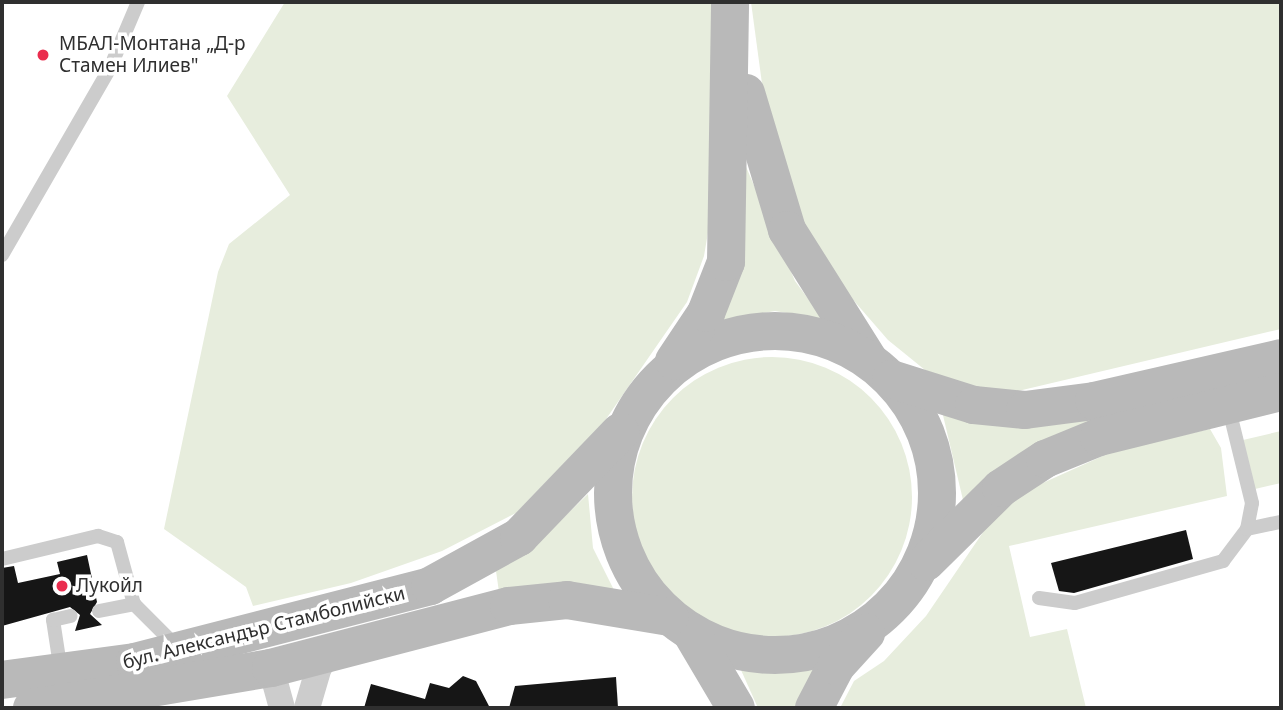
<!DOCTYPE html>
<meta charset="utf-8">
<style>
body{margin:0}
#map{position:relative;width:1283px;height:710px;overflow:hidden;background:#fff;font-family:"Noto Sans",sans-serif}
div>[style]{position:absolute}
.green>*{inset:0;background:#e7eddd}
.round{border-radius:50%}
.building>*{inset:0;background:#161616}
.lane>*{height:14px;margin:-7px;padding:0 7px;transform-origin:7px;border-radius:7px;background:#ccc}
.street>*{height:26px;margin:-13px;padding:0 13px;transform-origin:13px;border-radius:13px;background:#ccc}
.secondary>*{height:38px;margin:-19px;padding:0 19px;transform-origin:19px;border-radius:19px;background:#b9b9b9}
.secondary>.ring{margin:-19px;padding:0;box-sizing:content-box;background:none;border:38px solid #b9b9b9;border-radius:50%}
.dots>*{width:19px;height:19px;translate:-50% -50%;box-sizing:border-box;border:4px solid #fff;border-radius:50%}
span{translate:-50% -50%;white-space:nowrap;text-align:center;line-height:1.15;-webkit-text-stroke:7px #fff;paint-order:stroke}
.poi-label{font-size:19px;color:#2f2f2f}
.left{translate:0 -50%;text-align:left}
.street-label{font-size:19px;color:#2f2f2f}
.frame{position:absolute;inset:0;border:4px solid #2f2f2f;pointer-events:none}
</style>
<div id="map">
<div class="green">
<div style="clip-path:polygon(285px 2px,711px 2px,716px 185px,704px 256px,687px 302px,604px 422px,516px 513px,442px 551px,351px 583px,253px 606px,246px 587px,164px 529px,218px 272px,229px 244px,290px 195px,227px 96px)"></div>
<div style="clip-path:polygon(751px 2px,1281px 2px,1281px 329px,1014px 392px,961px 387px,925px 370px,888px 340px,815px 256px,765px 106px)"></div>
<div style="clip-path:polygon(744px 162px,795px 281px,823px 319px,775px 311px,717px 321px)"></div>
<div class="round" style="left:632px;top:357px;width:280px;height:280px"></div>
<div style="clip-path:polygon(942px 411px,1108px 413px,963px 500px)"></div>
<div style="clip-path:polygon(1210px 429px,1221px 448px,1227px 496px,1009px 546px,1030px 637px,1067px 629px,1086px 708px,840px 708px,854px 681px,884px 661px,926px 616px,990px 522px,1025px 491px,1116px 450px)"></div>
<div style="clip-path:polygon(1281px 431px,1281px 483px,1255px 489px,1243px 440px)"></div>
<div style="clip-path:polygon(588px 494px,593px 548px,616px 594px,499px 592px,496px 571px,534px 546px)"></div>
<div style="clip-path:polygon(816px 668px,799px 708px,758px 708px,741px 670px)"></div>
</div>
<div class="building">
<div style="clip-path:polygon(1186px 530px,1193px 559px,1074px 593px,1059px 591px,1051px 563px)"></div>
<div style="clip-path:polygon(87px 555px,97px 602px,90px 614px,102px 625px,75px 631px,80px 615px,70px 607px,2px 626px,2px 568px,14px 566px,18px 583px,60px 574px,57px 562px)"></div>
<div style="clip-path:polygon(463px 676px,476px 681px,490px 708px,364px 708px,371px 684px,425px 699px,430px 683px,449px 688px)"></div>
<div style="clip-path:polygon(616px 677px,618px 708px,509px 708px,515px 686px)"></div>
</div>
<div class="lane">
<div style="left:2px;top:255px;width:216px;rotate:-60deg"></div>
<div style="left:110px;top:68px;width:72px;rotate:-67deg"></div>
<div style="left:1247px;top:529px;width:35px;rotate:-12deg"></div>
<div style="left:2px;top:559px;width:99px;rotate:-13.5deg"></div>
<div style="left:98px;top:536px;width:20px;rotate:18deg"></div>
<div style="left:117px;top:542px;width:64px;rotate:74.7deg"></div>
<div style="left:134px;top:604px;width:61px;rotate:45deg"></div>
<div style="left:1039px;top:598px;width:36px;rotate:8deg"></div>
<div style="left:1075px;top:603px;width:154px;rotate:-15.8deg"></div>
<div style="left:1223px;top:561px;width:40px;rotate:-53deg"></div>
<div style="left:1247px;top:529px;width:26px;rotate:-79deg"></div>
<div style="left:1252px;top:503px;width:101px;rotate:-103.8deg"></div>
<div style="left:99px;top:611px;width:36px;rotate:-11deg"></div>
<div style="left:61px;top:672px;width:53px;rotate:-98.7deg"></div>
<div style="left:53px;top:620px;width:18px;rotate:-13deg"></div>
</div>
<div class="street">
<div style="left:271px;top:668px;width:41px;rotate:74.6deg"></div>
<div style="left:307px;top:708px;width:43px;rotate:-73.7deg"></div>
<div style="left:319px;top:667px;width:20px;rotate:-49deg"></div>
</div>
<div class="secondary">
<div style="left:746px;top:93px;width:143px;rotate:73.3deg"></div>
<div style="left:787px;top:230px;width:154px;rotate:57.8deg"></div>
<div class="ring" style="left:613px;top:331px;width:286px;height:286px"></div>
<div style="left:674px;top:361px;width:58px;rotate:-56.3deg"></div>
<div style="left:706px;top:313px;width:55px;rotate:-68.6deg"></div>
<div style="left:726px;top:262px;width:260px;rotate:-89.1deg"></div>
<div style="left:891px;top:379px;width:87px;rotate:17.4deg"></div>
<div style="left:974px;top:405px;width:51px;rotate:5.6deg"></div>
<div style="left:1025px;top:410px;width:70px;rotate:-7.4deg"></div>
<div style="left:1094px;top:401px;width:192px;rotate:-12.9deg"></div>
<div style="left:926px;top:562px;width:105px;rotate:-44.6deg"></div>
<div style="left:1001px;top:488px;width:53px;rotate:-33.4deg"></div>
<div style="left:1045px;top:459px;width:58px;rotate:-22.2deg"></div>
<div style="left:1099px;top:437px;width:187px;rotate:-13.9deg"></div>
<div style="left:691px;top:632px;width:88px;rotate:59.4deg"></div>
<div style="left:2px;top:680px;width:134px;rotate:-7.7deg"></div>
<div style="left:135px;top:662px;width:305px;rotate:-14.4deg"></div>
<div style="left:430px;top:586px;width:102px;rotate:-28.8deg"></div>
<div style="left:519px;top:537px;width:146px;rotate:-46.1deg"></div>
<div style="left:32px;top:708px;width:242px;rotate:-9.5deg"></div>
<div style="left:271px;top:668px;width:246px;rotate:-14.6deg"></div>
<div style="left:509px;top:606px;width:58px;rotate:-5.9deg"></div>
<div style="left:567px;top:600px;width:104px;rotate:9.4deg"></div>
<div style="left:814px;top:708px;width:47px;rotate:-62.4deg"></div>
<div style="left:836px;top:666px;width:45px;rotate:-47.7deg"></div>
</div>
<div class="dots">
<div style="left:43px;top:55px;background:#ea2d4e"></div>
<div style="left:62px;top:586px;background:#ea2d4e"></div>
</div>
<div class="poi-label">
<span class="left" style="left:59px;top:55px">МБАЛ-Монтана „Д-р<br>Стамен Илиев"</span>
<span class="left" style="left:76px;top:586px">Лукойл</span>
</div>
<div class="street-label">
<span style="left:264px;top:628px;rotate:-14deg">бул. Александър Стамболийски</span>
</div>
<div class="frame"></div>
</div>
